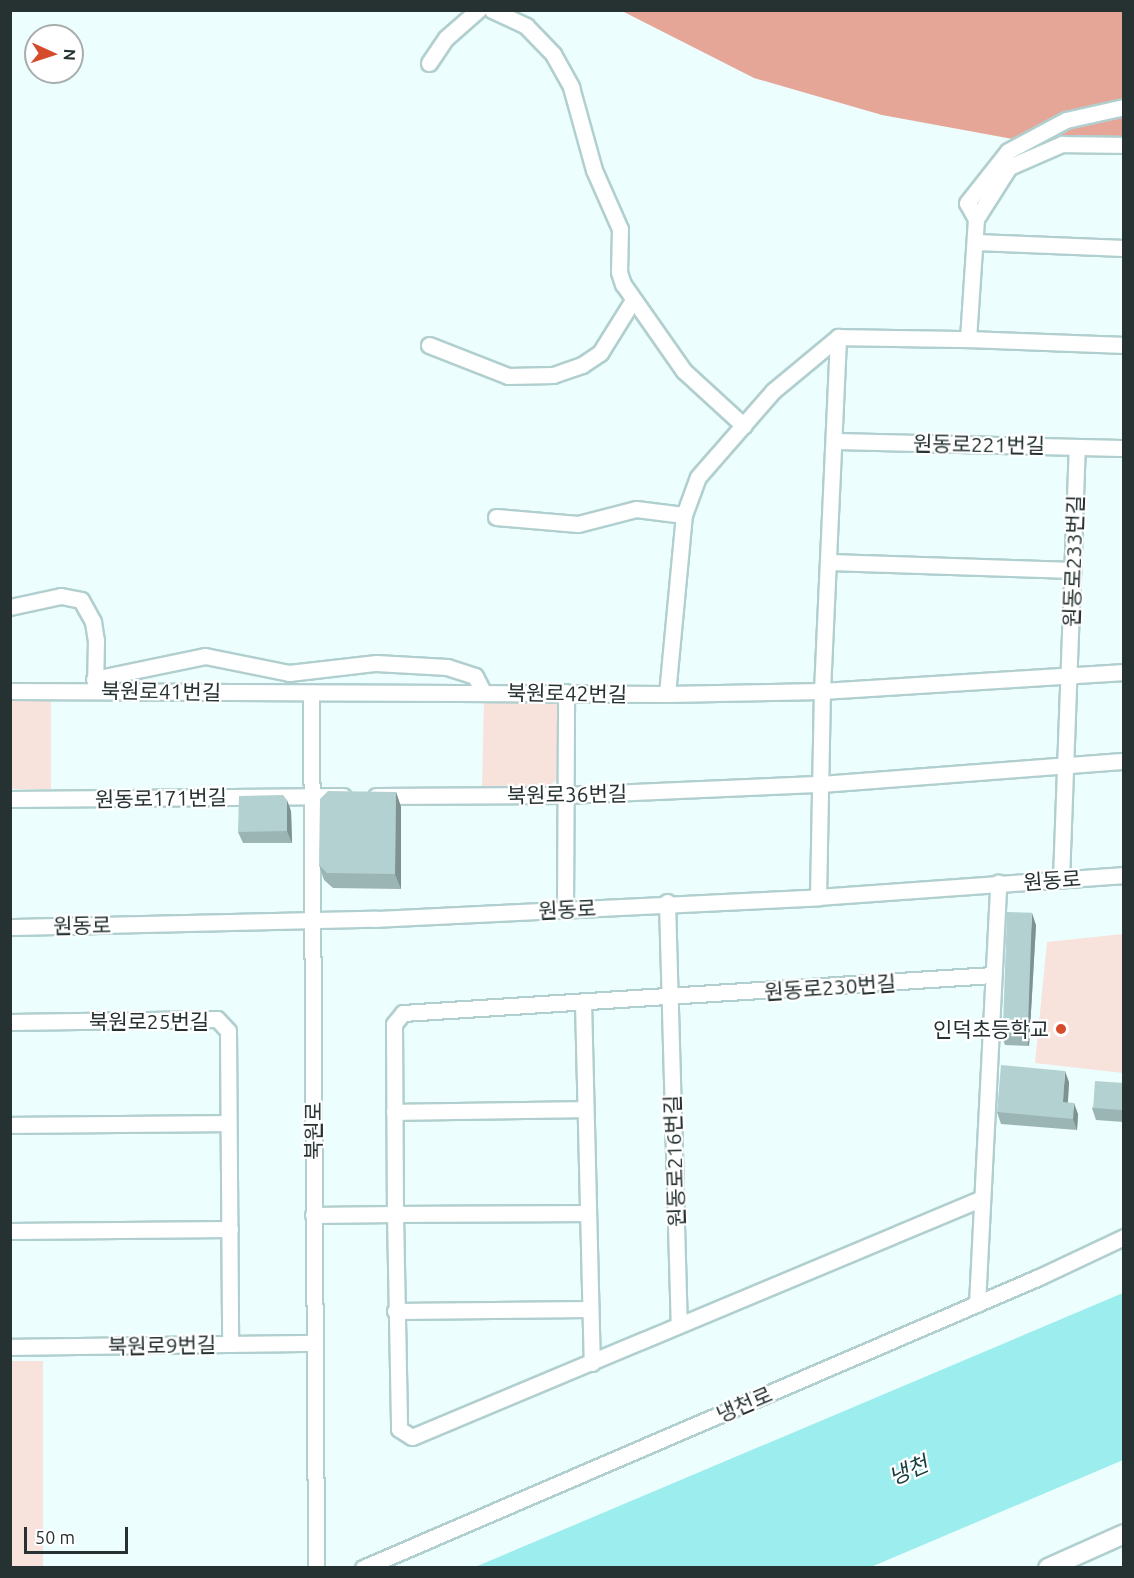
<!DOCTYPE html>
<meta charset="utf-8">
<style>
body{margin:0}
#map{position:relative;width:1134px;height:1578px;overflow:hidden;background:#ecfefe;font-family:Ubuntu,"Noto Sans KR",sans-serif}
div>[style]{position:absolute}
.green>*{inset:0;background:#f8e2dc;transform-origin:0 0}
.forest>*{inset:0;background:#e6a697}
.water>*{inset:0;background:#9cedee}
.roads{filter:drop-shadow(2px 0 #b2cfcf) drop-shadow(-2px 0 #b2cfcf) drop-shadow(0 2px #b2cfcf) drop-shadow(0 -2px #b2cfcf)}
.minor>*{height:15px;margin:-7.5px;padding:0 7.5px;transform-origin:7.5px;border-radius:7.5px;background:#fff}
.major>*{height:18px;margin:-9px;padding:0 9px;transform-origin:9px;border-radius:9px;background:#fff}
.wall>*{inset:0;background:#9bb4b4}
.shaded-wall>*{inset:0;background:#7e9292}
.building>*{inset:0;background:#b4d1d1;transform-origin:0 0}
.dots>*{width:16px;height:16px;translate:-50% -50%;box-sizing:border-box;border:3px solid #fff;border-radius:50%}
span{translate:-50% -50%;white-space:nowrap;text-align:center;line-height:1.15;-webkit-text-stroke:4.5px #fff;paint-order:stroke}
.street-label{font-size:21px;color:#263232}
.poi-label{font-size:21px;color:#263232}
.right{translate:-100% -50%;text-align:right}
.water-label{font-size:22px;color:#153c3c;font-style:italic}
.frame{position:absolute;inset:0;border:12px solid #263232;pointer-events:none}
.north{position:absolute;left:24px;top:24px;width:60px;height:60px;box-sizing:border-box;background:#fff;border:2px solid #a8adad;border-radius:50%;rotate:93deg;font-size:16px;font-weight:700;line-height:24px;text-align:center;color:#263232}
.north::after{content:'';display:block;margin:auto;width:21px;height:27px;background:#d64b2c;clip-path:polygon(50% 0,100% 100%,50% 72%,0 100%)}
.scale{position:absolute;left:24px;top:1527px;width:104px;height:27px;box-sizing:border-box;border:3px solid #263232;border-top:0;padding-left:8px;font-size:18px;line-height:21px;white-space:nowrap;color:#263232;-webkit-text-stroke:4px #fff;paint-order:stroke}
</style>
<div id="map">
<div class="green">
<div style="clip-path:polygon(484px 698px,551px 699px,558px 705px,556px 780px,547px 789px,482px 788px)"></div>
<div style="left:11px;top:701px;width:40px;height:88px"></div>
<div style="clip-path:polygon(1123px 934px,1123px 1073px,1035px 1063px,1047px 942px)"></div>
<div style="left:43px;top:1361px;width:206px;height:32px;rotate:90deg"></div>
</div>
<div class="forest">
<div style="clip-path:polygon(622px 11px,1123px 11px,1123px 138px,1050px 146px,882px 115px,754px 78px)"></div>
</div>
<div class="water">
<div style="clip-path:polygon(1123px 1293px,1123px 1460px,871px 1567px,475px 1567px)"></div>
</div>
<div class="roads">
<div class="minor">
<div style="left:492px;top:10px;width:38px;rotate:25deg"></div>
<div style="left:526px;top:26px;width:39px;rotate:46deg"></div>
<div style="left:553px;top:54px;width:38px;rotate:61deg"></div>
<div style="left:571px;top:87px;width:86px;rotate:74.5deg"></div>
<div style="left:594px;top:170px;width:64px;rotate:66.2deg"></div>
<div style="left:620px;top:229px;width:43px;rotate:91.3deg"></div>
<div style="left:619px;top:272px;width:13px;rotate:72deg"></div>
<div style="left:623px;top:284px;width:106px;rotate:55deg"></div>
<div style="left:684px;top:371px;width:81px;rotate:42.5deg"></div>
<div style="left:429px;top:63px;width:30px;rotate:-56deg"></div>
<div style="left:446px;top:38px;width:43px;rotate:-41.2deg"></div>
<div style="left:976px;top:219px;width:18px;rotate:-119deg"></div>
<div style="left:967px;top:203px;width:66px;rotate:-51.7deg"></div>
<div style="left:1008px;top:151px;width:66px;rotate:-28.1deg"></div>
<div style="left:1066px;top:120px;width:59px;rotate:-12.6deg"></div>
<div style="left:976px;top:242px;width:148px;rotate:2.3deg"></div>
<div style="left:968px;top:339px;width:156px;rotate:2.2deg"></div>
<div style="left:429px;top:345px;width:85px;rotate:21.4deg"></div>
<div style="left:508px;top:376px;width:45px;rotate:-1.3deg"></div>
<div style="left:553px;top:375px;width:31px;rotate:-19deg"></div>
<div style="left:582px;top:365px;width:22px;rotate:-34deg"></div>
<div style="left:600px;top:353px;width:62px;rotate:-58.1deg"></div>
<div style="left:834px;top:441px;width:290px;rotate:1.4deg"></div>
<div style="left:496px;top:517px;width:82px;rotate:4.9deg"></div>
<div style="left:578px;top:524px;width:60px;rotate:-14.5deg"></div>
<div style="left:636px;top:509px;width:48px;rotate:7.1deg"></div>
<div style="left:829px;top:562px;width:244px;rotate:1.9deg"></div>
<div style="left:10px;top:607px;width:52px;rotate:-12.2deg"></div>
<div style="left:61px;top:596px;width:20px;rotate:11deg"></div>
<div style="left:81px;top:600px;width:25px;rotate:61deg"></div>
<div style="left:93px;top:622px;width:18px;rotate:81deg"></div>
<div style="left:96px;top:640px;width:49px;rotate:91.2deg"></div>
<div style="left:94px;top:679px;width:113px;rotate:-11.7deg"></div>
<div style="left:205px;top:656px;width:86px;rotate:11.4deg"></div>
<div style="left:289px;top:673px;width:88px;rotate:-6.6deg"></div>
<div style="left:376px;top:663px;width:71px;rotate:3.2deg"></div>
<div style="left:447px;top:667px;width:29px;rotate:18deg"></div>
<div style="left:475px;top:676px;width:18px;rotate:63deg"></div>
<div style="left:10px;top:691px;width:657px;rotate:0.26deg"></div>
<div style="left:667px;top:694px;width:155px;rotate:-1.1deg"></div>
<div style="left:822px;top:691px;width:303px;rotate:-3.6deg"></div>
<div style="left:667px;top:694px;width:180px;rotate:-84.6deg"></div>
<div style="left:684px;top:515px;width:40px;rotate:-69.8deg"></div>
<div style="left:698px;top:477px;width:114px;rotate:-48.9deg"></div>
<div style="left:773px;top:391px;width:85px;rotate:-39.7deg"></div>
<div style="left:311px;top:695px;width:873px;rotate:89.67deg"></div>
<div style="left:376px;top:796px;width:189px;rotate:-0.3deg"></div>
<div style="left:565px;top:795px;width:257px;rotate:-2.5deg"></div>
<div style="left:822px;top:784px;width:303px;rotate:-4.4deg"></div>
<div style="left:10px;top:799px;width:333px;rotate:-0.5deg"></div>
<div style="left:1061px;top:879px;width:432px;rotate:-87.9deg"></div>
<div style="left:818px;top:897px;width:206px;rotate:-88.9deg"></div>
<div style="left:822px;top:691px;width:354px;rotate:-87.4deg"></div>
<div style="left:838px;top:337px;width:130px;rotate:0.9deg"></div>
<div style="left:968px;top:339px;width:120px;rotate:-86.2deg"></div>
<div style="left:976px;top:219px;width:62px;rotate:-57.6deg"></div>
<div style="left:1009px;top:167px;width:58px;rotate:-23.5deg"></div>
<div style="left:1062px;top:144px;width:62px;rotate:0.9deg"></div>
<div style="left:667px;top:902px;width:421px;rotate:88.4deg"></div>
<div style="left:565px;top:909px;width:217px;rotate:-89.7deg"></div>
<div style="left:10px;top:927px;width:365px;rotate:-1.3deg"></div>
<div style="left:375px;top:919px;width:444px;rotate:-2.8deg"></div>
<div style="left:818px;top:897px;width:307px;rotate:-4.1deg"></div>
<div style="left:583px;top:1002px;width:361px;rotate:88.6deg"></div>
<div style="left:10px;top:1022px;width:207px;rotate:-0.8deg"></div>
<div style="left:217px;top:1019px;width:16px;rotate:47deg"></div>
<div style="left:228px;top:1031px;width:313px;rotate:89.6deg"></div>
<div style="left:394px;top:1112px;width:191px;rotate:-0.9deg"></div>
<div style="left:10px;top:1125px;width:218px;rotate:-0.5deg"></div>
<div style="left:588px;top:1213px;width:193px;rotate:179.7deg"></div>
<div style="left:395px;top:1214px;width:190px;rotate:-90.3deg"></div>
<div style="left:394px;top:1024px;width:14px;rotate:-51deg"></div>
<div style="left:403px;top:1013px;width:591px;rotate:-3.69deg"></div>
<div style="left:313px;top:1215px;width:82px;rotate:-0.7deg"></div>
<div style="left:395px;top:1214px;width:215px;rotate:88.9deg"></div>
<div style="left:399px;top:1429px;width:15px;rotate:32deg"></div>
<div style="left:412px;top:1437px;width:616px;rotate:-22.73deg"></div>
<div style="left:10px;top:1231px;width:220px;rotate:-0.5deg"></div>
<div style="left:977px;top:1304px;width:422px;rotate:-87.1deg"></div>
<div style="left:395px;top:1311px;width:195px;rotate:-0.6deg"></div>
<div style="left:10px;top:1347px;width:304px;rotate:-0.8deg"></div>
<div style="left:363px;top:1568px;width:736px;rotate:-23.29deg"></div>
<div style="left:1039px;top:1277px;width:94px;rotate:-25.2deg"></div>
</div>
<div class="major">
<div style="left:1048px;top:1568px;width:83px;rotate:-24.1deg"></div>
</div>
</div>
<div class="wall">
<div style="clip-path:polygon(396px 792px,401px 807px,401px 889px,333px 888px,324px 880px,319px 865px)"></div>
<div style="clip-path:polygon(291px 811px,292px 843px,243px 843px,238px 832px)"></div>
<div style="clip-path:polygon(1036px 925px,1029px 1046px,1005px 1045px,1001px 1033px)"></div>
<div style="clip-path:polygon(1069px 1082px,1068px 1102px,1078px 1114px,1077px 1130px,1001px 1124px,997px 1112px)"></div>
<div style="clip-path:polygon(1124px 1083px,1124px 1122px,1096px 1120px,1092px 1108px)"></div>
</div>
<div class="shaded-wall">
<div style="clip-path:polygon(396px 792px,401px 807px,401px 889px,395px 874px)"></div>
<div style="clip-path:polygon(287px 800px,291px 811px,292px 843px,287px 831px)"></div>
<div style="clip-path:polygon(1032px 913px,1036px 925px,1029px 1046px,1025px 1035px)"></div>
<div style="clip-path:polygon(1065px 1071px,1069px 1082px,1067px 1113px,1063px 1102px)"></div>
<div style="clip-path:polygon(1074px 1103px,1078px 1114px,1077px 1130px,1073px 1119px)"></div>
</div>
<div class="building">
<div style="clip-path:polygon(328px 791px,396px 792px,395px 874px,327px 873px,319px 865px,320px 799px)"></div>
<div style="clip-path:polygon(283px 795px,287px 800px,287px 831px,238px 832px,239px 796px)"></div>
<div style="left:1007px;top:912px;width:25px;height:121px;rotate:2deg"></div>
<div style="clip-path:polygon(1001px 1065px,1065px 1071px,1063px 1102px,1074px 1103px,1073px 1119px,997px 1112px)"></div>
<div style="left:1095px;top:1081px;width:29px;height:27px;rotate:4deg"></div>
</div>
<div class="dots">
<div style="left:1061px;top:1029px;background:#d64b2c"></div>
</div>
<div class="street-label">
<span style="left:979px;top:444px;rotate:1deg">원동로221번길</span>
<span style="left:1073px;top:561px;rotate:-88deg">원동로233번길</span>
<span style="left:161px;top:691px;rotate:1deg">북원로41번길</span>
<span style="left:567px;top:693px;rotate:1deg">북원로42번길</span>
<span style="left:567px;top:794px;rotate:-1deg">북원로36번길</span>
<span style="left:161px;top:798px;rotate:-1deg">원동로171번길</span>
<span style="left:1052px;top:880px;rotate:-4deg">원동로</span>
<span style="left:567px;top:909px;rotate:-3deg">원동로</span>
<span style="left:82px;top:925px;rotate:-1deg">원동로</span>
<span style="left:830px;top:987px;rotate:-4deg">원동로230번길</span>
<span style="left:149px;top:1021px">북원로25번길</span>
<span style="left:313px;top:1131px;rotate:-90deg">북원로</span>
<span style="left:674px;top:1161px;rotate:-92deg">원동로216번길</span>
<span style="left:162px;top:1345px;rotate:-1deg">북원로9번길</span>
<span style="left:744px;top:1404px;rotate:-23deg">냉천로</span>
</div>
<div class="poi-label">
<span class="right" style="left:1049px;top:1029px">인덕초등학교</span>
</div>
<div class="water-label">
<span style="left:908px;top:1470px;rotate:-24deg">냉천</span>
</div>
<div class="frame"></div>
<div class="north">N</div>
<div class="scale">50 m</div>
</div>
